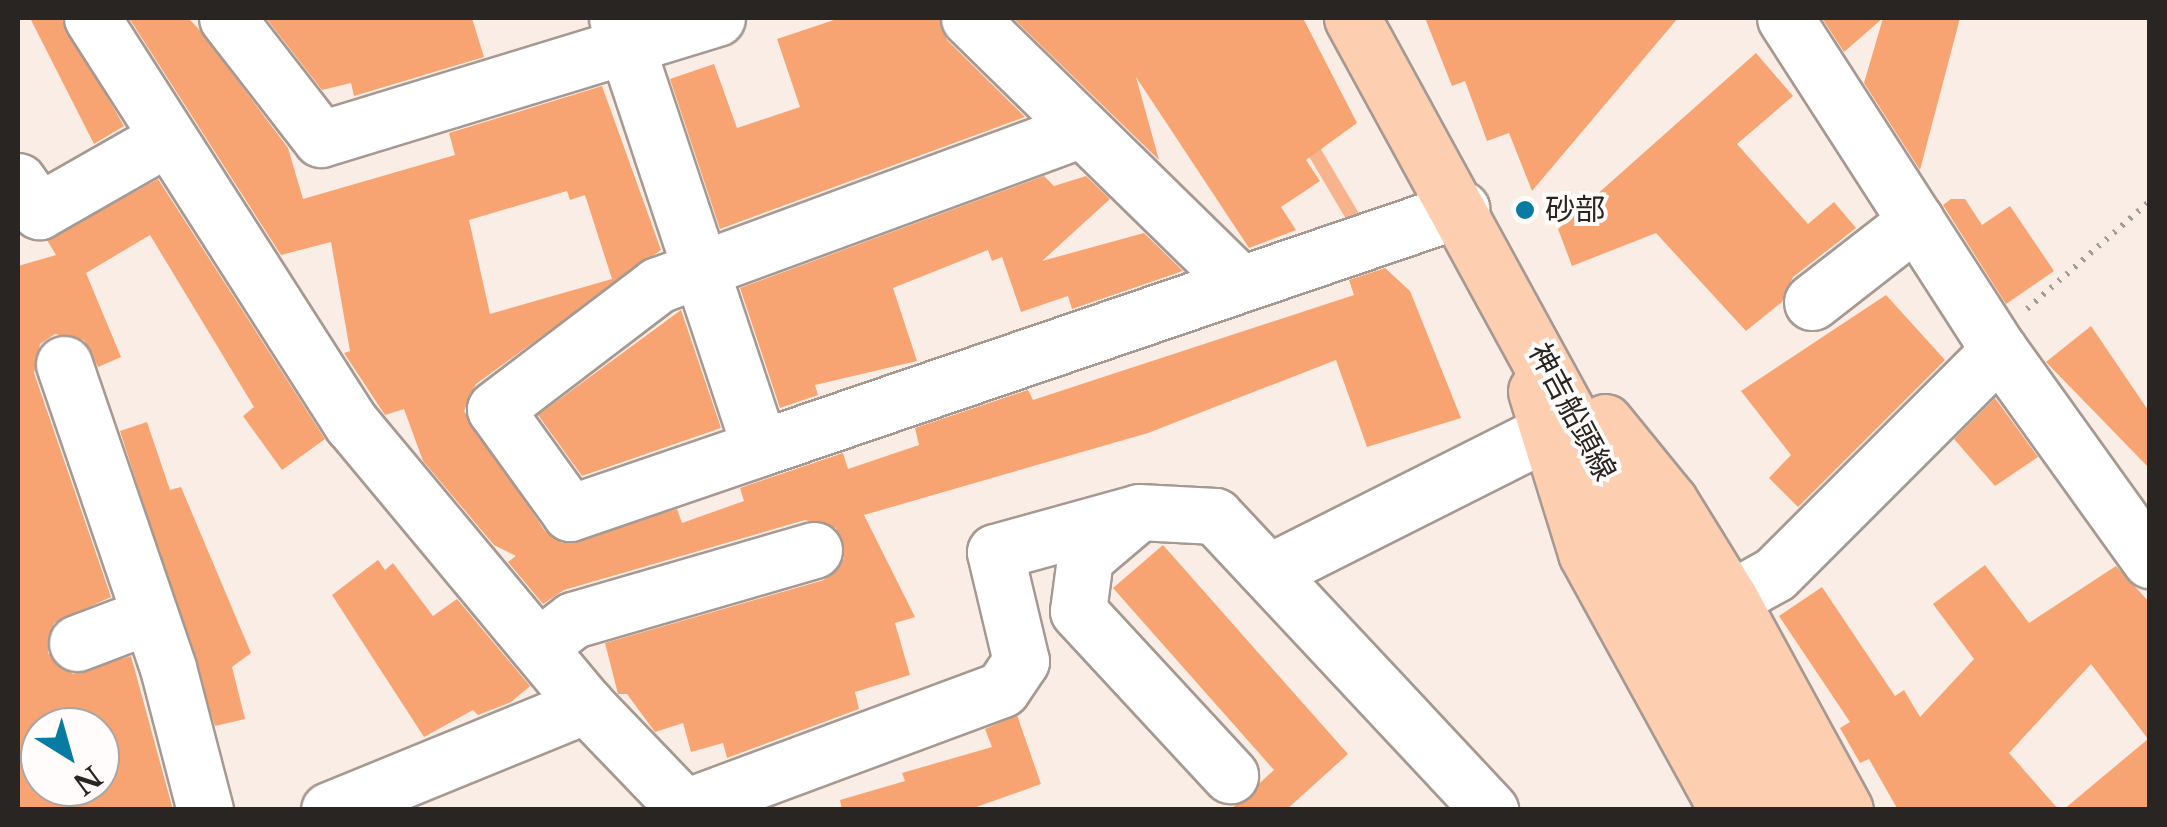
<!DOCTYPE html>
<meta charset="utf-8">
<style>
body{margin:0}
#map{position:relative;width:2167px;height:827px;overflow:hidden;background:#faede5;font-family:"Libre Baskerville","Noto Sans JP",serif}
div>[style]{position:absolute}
.stream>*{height:14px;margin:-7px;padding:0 7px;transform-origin:7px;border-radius:7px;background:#f8b38c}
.building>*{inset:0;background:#f8a472}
.path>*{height:6px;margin-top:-3px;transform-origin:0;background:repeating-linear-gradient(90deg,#a69c96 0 2.5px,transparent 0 10.5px)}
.roads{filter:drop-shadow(2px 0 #a59992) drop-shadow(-2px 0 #a59992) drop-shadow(0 2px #a59992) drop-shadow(0 -2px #a59992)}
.minor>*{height:55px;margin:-27.5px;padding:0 27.5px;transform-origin:27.5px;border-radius:27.5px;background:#fff}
.major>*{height:55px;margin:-27.5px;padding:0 27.5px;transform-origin:27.5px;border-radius:27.5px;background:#feceb1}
.dots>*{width:28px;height:28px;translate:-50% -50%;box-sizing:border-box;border:5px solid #fffcfb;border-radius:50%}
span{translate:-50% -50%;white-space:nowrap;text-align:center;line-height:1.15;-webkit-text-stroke:8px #fffcfb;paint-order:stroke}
.poi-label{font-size:30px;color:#292522}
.left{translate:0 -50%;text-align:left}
.street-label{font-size:30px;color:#292522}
.frame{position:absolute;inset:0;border:20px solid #292522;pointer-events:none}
.north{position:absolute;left:20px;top:707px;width:100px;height:100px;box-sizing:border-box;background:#fffcfb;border:2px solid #a9a6a4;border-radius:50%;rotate:143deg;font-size:28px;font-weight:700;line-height:40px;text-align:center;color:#292522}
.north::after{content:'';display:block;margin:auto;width:35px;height:45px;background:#087ba3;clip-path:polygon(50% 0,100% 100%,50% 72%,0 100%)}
</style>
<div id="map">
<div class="stream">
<div style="left:1308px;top:141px;width:88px;rotate:59.4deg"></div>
</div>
<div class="building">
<div style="clip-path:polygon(30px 18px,61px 18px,124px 126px,94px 144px)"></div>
<div style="clip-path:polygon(evenodd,129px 18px,188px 18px,198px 28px,288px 148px,303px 199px,455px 155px,449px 133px,602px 86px,661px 250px,476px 384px,464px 411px,545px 531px,562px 543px,677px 509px,682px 523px,744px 501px,740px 488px,843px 453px,848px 469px,919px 445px,915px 428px,1028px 390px,1033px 400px,1354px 295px,1349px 280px,1385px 268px,1410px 291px,1461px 418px,1367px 447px,1336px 360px,1148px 433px,864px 515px,915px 617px,895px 623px,910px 675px,855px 692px,859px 709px,727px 758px,723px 743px,691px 752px,683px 723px,655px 732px,627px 694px,618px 694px,605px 643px,824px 580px,844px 558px,836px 528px,805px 520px,564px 590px,543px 604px,508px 562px,516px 556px,494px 545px,423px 461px,404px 409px,385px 415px,344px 353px,350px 351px,331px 242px,281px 255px,129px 18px,567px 191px,570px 200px,585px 195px,612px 279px,490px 314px,469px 220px,567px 191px)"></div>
<div style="clip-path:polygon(266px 18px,472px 18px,484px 57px,354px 96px,351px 83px,322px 90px)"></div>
<div style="clip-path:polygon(840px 18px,939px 18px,947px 40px,1025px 117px,720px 229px,670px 79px,714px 64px,737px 128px,800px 107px,777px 39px)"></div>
<div style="clip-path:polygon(1013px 18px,1303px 18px,1357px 123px,1306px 160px,1320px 181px,1281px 207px,1296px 230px,1249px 248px,1136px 77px,1159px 160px)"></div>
<div style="clip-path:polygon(1425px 18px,1678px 18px,1532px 191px,1509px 133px,1487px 141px,1465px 81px,1452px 86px)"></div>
<div style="clip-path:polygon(1822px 18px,1960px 18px,1920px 170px,1864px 83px,1883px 18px,1844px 52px)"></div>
<div style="clip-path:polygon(1756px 53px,1793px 96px,1737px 144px,1808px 224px,1834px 202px,1856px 228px,1793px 277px,1782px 302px,1746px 331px,1656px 233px,1572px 266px,1558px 229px)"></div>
<div style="clip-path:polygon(1044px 176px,1054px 186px,1086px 176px,1110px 199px,1042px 261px,1144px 233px,1183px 271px,1072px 309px,1068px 296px,1021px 312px,1002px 257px,992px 261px,988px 250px,893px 288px,917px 361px,815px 385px,818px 395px,780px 408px,740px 288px)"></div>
<div style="clip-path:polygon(evenodd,158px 179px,325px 439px,282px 470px,243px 416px,254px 407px,150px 235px,86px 273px,121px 357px,98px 367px,84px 340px,55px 334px,40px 344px,34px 373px,111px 597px,54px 623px,48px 653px,73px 674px,131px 656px,173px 810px,18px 810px,18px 266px,56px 255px,47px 240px,158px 179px,40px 727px,100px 727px,100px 787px,40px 787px,40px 727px)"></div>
<div style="clip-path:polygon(1951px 199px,1965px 199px,1982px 225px,2010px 206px,2054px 271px,2006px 304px,1943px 205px)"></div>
<div style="clip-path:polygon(1886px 295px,1945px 360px,1798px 507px,1769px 478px,1791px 455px,1741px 391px)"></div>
<div style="clip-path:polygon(681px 310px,721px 428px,582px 476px,538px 415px)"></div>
<div style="clip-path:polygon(2091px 326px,2150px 413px,2150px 469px,2046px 362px)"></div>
<div style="clip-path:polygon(1995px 398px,2038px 457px,1995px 486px,1954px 439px)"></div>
<div style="clip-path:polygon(147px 422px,170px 490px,181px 487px,251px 653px,232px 667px,245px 719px,215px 726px,120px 431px)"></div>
<div style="clip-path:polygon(1163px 545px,1348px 754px,1286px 810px,1230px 810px,1274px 770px,1113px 588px)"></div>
<div style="clip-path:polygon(378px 560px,385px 570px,393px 563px,433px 616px,457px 599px,530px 686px,511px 702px,478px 715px,473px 710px,424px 737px,332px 595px)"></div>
<div style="clip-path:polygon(1985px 565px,2029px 623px,2116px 566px,2150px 603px,2150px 810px,2063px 810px,2148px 739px,2091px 664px,2009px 753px,2059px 810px,1898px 810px,1869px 759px,1860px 763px,1840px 728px,1850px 722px,1779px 616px,1822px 587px,1895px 696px,1904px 690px,1920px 717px,1974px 659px,1933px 604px)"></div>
<div style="clip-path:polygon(1017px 715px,1041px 784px,968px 810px,842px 810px,840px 800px,905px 781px,902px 773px,992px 747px,985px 729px)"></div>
</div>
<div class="path">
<div style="left:2027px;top:309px;width:164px;rotate:-41.3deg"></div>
</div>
<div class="roads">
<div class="minor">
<div style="left:92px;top:18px;width:482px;rotate:57.4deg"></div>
<div style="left:352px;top:424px;width:366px;rotate:50.2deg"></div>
<div style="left:586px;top:705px;width:146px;rotate:46.1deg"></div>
<div style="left:227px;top:18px;width:153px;rotate:52.2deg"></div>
<div style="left:321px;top:139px;width:414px;rotate:-17deg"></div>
<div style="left:617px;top:18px;width:453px;rotate:71.6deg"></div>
<div style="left:760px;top:448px;width:741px;rotate:-18.83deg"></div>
<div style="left:969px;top:18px;width:379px;rotate:44.4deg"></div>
<div style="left:1785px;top:18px;width:395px;rotate:57.2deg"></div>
<div style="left:1999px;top:350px;width:259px;rotate:54.3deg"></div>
<div style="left:18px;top:181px;width:37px;rotate:55deg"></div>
<div style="left:39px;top:211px;width:145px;rotate:-29.7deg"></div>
<div style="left:1812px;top:302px;width:132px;rotate:-37.9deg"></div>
<div style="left:64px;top:364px;width:321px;rotate:71.1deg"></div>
<div style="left:168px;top:668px;width:147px;rotate:75.4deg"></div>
<div style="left:760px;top:448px;width:201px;rotate:161.1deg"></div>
<div style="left:570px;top:513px;width:128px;rotate:-125.8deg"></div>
<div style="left:495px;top:409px;width:205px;rotate:-37.3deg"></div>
<div style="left:658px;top:285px;width:449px;rotate:-20.2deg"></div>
<div style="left:1137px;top:514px;width:68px;rotate:139.8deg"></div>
<div style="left:1085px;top:558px;width:53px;rotate:97.5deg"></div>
<div style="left:1078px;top:611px;width:224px;rotate:47.2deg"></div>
<div style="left:1269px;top:572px;width:309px;rotate:-26.7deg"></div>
<div style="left:1730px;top:599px;width:51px;rotate:-29.1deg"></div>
<div style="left:1775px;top:574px;width:317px;rotate:-45deg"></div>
<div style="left:77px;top:643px;width:76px;rotate:-20.8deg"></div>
<div style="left:538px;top:647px;width:44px;rotate:-37.6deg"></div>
<div style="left:573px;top:620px;width:251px;rotate:-16.2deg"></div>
<div style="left:685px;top:807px;width:338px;rotate:-20.4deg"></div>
<div style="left:1002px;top:689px;width:34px;rotate:-56deg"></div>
<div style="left:1021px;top:661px;width:112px;rotate:-103.4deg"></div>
<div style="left:995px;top:552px;width:149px;rotate:-15.5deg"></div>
<div style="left:1139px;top:512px;width:76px;rotate:3deg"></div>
<div style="left:1215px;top:516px;width:403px;rotate:46.9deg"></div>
<div style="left:329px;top:810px;width:278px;rotate:-22.2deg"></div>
</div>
<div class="major">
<div style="left:1352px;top:18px;width:903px;rotate:61.33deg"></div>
<div style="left:1536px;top:391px;width:170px;rotate:72.8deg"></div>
<div style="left:1586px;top:553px;width:293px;rotate:61.2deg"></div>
<div style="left:1605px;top:422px;width:103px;rotate:50.9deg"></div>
<div style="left:1670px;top:502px;width:114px;rotate:58.3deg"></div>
<div style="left:1730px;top:599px;width:240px;rotate:61.4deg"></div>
</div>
</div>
<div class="dots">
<div style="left:1525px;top:210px;background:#087ba3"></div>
</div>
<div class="poi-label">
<span class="left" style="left:1545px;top:210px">砂部</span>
</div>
<div class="street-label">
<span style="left:1572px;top:412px;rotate:62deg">神吉船頭線</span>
</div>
<div class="frame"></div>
<div class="north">N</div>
</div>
